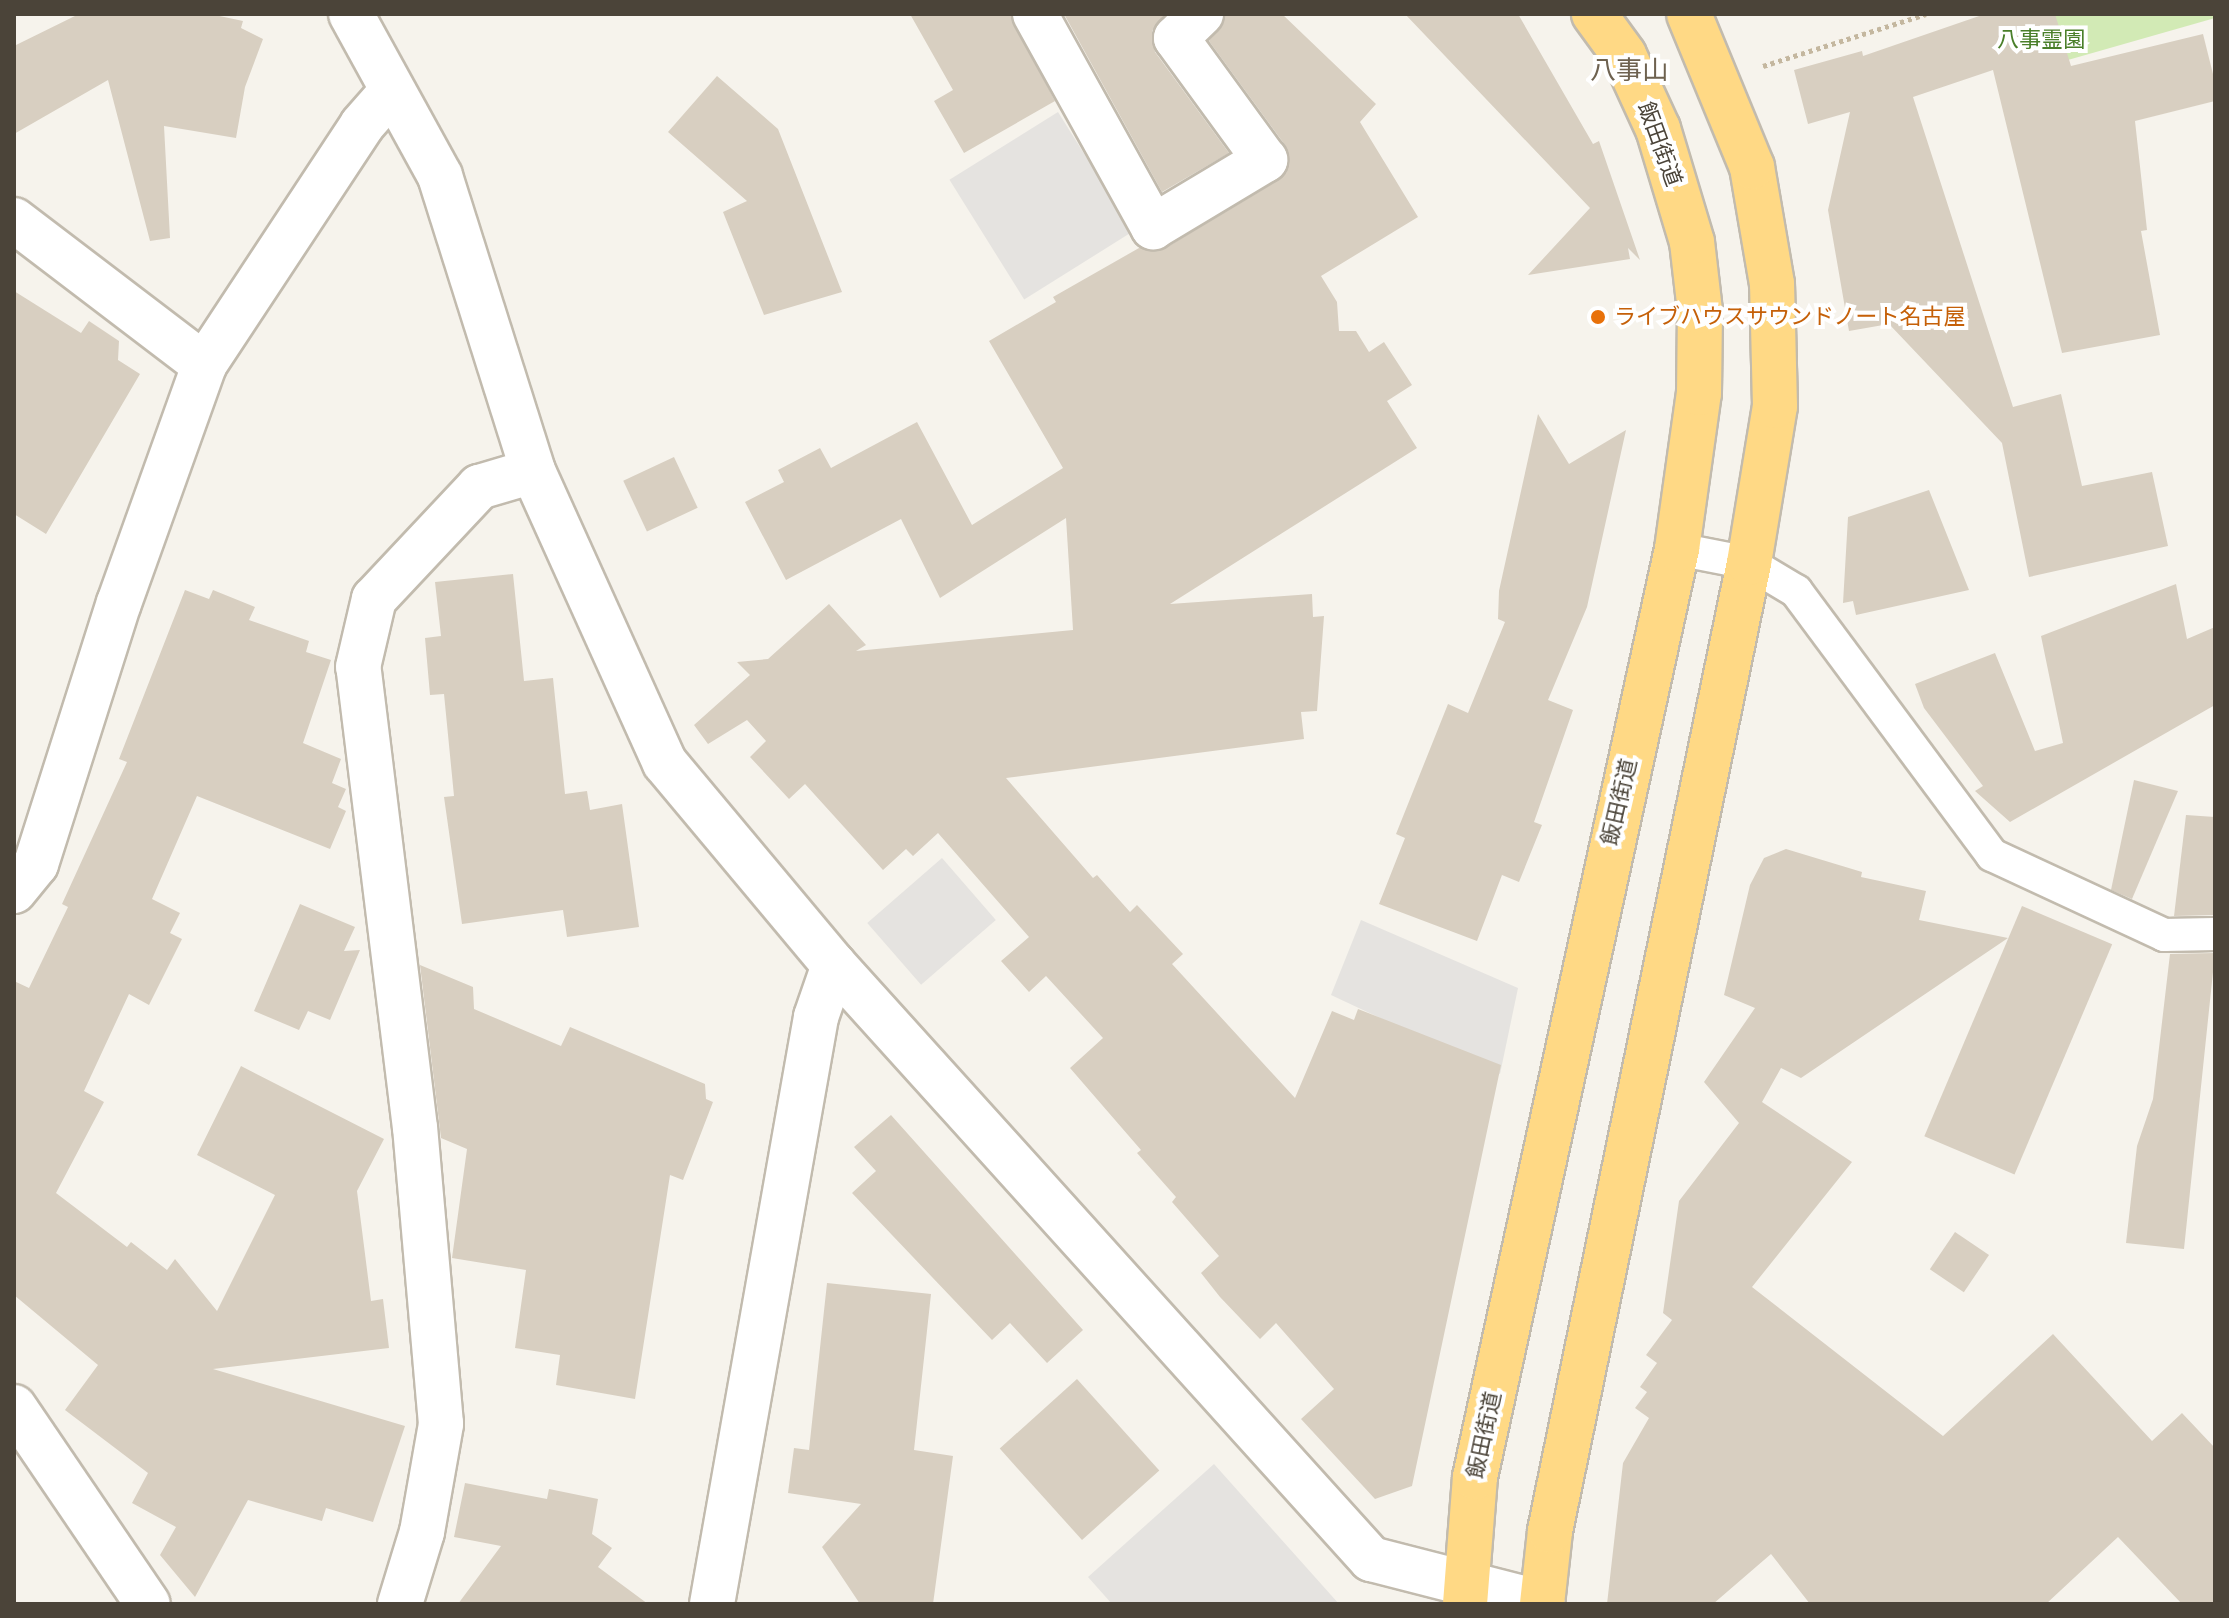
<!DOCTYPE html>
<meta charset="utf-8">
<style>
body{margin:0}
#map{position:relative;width:2229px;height:1618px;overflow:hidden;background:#f6f3ec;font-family:Mulish,"Noto Sans JP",sans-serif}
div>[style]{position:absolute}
.green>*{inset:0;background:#d2eab5}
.parking>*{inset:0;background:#e5e3e0;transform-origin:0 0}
.building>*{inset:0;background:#d8cfc1;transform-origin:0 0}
.path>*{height:5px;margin-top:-2.5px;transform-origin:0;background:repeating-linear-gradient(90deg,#c4b79f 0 4px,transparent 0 8px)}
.roads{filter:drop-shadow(2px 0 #c2bbae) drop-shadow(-2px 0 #c2bbae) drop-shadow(0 2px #c2bbae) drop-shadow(0 -2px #c2bbae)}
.service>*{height:32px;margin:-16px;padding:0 16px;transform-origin:16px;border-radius:16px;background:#fff}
.minor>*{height:44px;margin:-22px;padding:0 22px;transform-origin:22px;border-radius:22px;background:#fff}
.tertiary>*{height:44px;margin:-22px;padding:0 22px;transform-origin:22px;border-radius:22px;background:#fff}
.trunk>*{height:44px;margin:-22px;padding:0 22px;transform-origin:22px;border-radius:22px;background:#ffd985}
.dots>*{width:22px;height:22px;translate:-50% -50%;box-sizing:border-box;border:4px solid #fff;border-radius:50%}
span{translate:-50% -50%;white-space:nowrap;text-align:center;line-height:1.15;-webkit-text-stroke:8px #fff;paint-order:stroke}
.park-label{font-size:22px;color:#4a7f2a}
.street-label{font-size:22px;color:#4b4439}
.food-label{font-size:22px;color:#c56008}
.left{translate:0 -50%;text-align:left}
.quarter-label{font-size:26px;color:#6e6250}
.frame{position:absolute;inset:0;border:16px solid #4b4439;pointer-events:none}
</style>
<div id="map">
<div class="green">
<div style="clip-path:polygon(1996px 14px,2215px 14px,2215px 18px,2022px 73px)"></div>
</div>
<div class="parking">
<div style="left:1058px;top:112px;width:141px;height:128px;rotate:58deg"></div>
<div style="left:942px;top:858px;width:82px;height:99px;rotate:49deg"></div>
<div style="clip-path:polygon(1361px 920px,1518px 988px,1500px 1074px,1331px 995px)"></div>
<div style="clip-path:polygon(1214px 1464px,1339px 1604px,1112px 1604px,1088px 1577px)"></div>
</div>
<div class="building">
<div style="clip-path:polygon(79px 14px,210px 14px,243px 21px,241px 28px,263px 39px,245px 87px,236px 138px,164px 126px,170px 238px,150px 241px,108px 80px,14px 134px,14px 46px)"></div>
<div style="clip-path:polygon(910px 14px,1010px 14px,1055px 101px,964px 153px,934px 101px,953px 90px)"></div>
<div style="clip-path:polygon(1064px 14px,1165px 14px,1152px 31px,1155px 52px,1229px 153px,1162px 192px)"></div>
<div style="clip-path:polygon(1225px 14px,1282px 14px,1376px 104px,1360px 122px,1418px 217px,1321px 276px,1337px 302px,1339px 331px,1356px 331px,1369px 352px,1384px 342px,1412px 385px,1387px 401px,1417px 448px,1170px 604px,1312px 594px,1313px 617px,1324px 616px,1317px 711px,1301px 712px,1304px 739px,1006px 778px,1093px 878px,1097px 875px,1130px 912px,1137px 905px,1183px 954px,1172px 964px,1295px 1098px,1332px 1011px,1354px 1020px,1358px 1009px,1501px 1065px,1412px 1486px,1375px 1499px,1301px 1419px,1334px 1389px,1276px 1323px,1260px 1339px,1220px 1297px,1201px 1273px,1219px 1256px,1172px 1202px,1176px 1197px,1137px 1153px,1141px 1150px,1070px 1068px,1103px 1038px,1046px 976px,1029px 992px,1001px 961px,1029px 937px,938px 833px,913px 856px,906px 849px,883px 870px,805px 784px,789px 799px,750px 757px,766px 741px,747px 720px,708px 744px,694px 725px,750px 675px,737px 662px,768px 659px,829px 604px,866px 645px,856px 651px,1073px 630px,1066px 518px,940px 598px,901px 519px,786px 580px,745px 502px,784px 482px,778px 470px,820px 448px,831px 468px,917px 422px,972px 525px,1063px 468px,989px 341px,1056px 302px,1053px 297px,1139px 248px,1166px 248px,1287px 172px,1285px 145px,1209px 41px)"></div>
<div style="clip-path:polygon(1405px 14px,1518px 14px,1593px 144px,1599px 141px,1640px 260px,1628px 248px,1630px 259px,1528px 275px,1590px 208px)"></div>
<div style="clip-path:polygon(1985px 14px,2055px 14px,2071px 66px,2203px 34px,2215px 82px,2215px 101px,2135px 121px,2147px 230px,2141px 231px,2160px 335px,2062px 353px,1993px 70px,1913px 97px,2013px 407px,2061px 394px,2082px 486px,2152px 472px,2168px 546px,2029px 577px,2002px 443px,1889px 324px,1849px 331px,1828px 210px,1850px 112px,1808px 124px,1794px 70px,1862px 51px,1863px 56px)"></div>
<div style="clip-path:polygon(717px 76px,778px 129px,842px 292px,764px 315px,723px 212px,747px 201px,668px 132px)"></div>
<div style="clip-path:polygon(14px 291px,81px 333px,89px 321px,119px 341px,118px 360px,140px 374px,46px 534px,14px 514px)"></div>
<div style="clip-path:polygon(1538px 414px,1569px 464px,1626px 430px,1587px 607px,1548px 700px,1573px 710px,1534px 822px,1542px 825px,1519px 882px,1502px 875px,1477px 941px,1379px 904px,1405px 838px,1396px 834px,1448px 704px,1468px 713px,1505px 622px,1498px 619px,1499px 591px)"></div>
<div style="left:674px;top:457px;width:56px;height:56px;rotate:65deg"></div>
<div style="clip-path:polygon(1929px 490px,1969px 590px,1856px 615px,1853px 601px,1843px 603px,1848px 517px)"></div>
<div style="clip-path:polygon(513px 574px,524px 681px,553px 678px,565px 794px,587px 791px,590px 810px,622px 804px,639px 927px,567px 937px,563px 910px,462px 924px,444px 797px,454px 796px,444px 694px,430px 695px,425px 638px,441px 636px,435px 582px)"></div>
<div style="clip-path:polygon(2176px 584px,2187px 639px,2215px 627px,2215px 705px,2010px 822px,1975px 791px,1983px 786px,1924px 708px,1915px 684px,1995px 653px,2035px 751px,2063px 743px,2041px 636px)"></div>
<div style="clip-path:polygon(185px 590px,209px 599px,213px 590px,255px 607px,249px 620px,309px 641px,306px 652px,331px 660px,303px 743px,341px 759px,332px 783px,346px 789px,338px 807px,346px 811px,330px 849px,197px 796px,152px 899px,180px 913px,170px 933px,182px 939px,149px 1005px,129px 994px,84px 1091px,104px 1102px,56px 1193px,127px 1247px,131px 1242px,167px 1270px,175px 1259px,217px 1311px,275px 1195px,197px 1155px,241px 1066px,384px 1139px,357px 1191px,371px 1301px,383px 1299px,389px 1348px,213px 1369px,405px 1426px,373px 1522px,326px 1508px,322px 1521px,248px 1500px,195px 1597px,160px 1555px,176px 1527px,132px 1503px,148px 1473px,65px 1410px,98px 1365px,14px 1295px,14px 981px,29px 988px,68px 907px,62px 904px,127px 762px,119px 759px)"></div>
<div style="clip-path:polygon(2134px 780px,2178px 791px,2132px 899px,2111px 890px)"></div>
<div style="clip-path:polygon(2186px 815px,2215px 817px,2215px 915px,2174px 916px)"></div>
<div style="clip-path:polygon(1786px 849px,1862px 872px,1861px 877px,1926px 891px,1919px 920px,2008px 938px,1801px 1078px,1781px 1068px,1762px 1102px,1852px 1162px,1752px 1287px,1943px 1436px,2053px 1334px,2152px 1441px,2182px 1413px,2215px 1448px,2215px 1604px,2182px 1604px,2118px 1537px,2046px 1604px,1810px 1604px,1771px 1554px,1713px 1604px,1607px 1604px,1623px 1463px,1649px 1418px,1635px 1408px,1647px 1392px,1640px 1387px,1657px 1363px,1646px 1355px,1672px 1320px,1663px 1313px,1679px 1201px,1739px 1123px,1704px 1082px,1755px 1008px,1724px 995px,1750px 885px,1764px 858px)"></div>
<div style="clip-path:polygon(300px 904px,355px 927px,344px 951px,360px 950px,330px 1020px,308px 1011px,299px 1030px,254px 1011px)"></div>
<div style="left:2022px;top:906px;width:98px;height:250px;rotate:23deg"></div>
<div style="clip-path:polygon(2215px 953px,2184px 1249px,2126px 1243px,2137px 1146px,2153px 1099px,2170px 954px)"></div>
<div style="clip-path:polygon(420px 965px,473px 987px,474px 1009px,561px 1046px,570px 1027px,705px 1084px,706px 1099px,713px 1102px,683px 1180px,670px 1175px,635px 1399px,556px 1385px,560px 1355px,515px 1348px,526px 1270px,452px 1258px,467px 1149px,441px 1138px)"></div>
<div style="clip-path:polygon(891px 1115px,1083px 1330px,1047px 1363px,1010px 1323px,992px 1340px,852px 1193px,876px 1171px,854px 1147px)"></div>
<div style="left:1955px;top:1232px;width:41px;height:45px;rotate:34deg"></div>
<div style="clip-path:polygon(827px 1283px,931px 1294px,914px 1450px,953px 1456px,933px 1604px,860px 1604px,822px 1547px,861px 1504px,788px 1493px,794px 1448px,809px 1450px)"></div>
<div style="left:1077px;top:1379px;width:123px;height:104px;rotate:48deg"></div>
<div style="clip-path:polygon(465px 1483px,547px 1499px,549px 1489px,598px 1499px,592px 1534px,612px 1548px,598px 1567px,648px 1604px,458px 1604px,501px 1546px,454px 1537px)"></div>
</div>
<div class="path">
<div style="left:1763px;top:66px;width:171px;rotate:-17.7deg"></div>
</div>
<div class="roads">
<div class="service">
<div style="left:1677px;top:549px;width:73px;rotate:11deg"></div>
<div style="left:1749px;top:563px;width:55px;rotate:30.8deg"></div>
<div style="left:1796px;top:591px;width:329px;rotate:53.4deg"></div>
<div style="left:1992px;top:855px;width:190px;rotate:24.9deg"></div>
<div style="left:2164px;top:935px;width:51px;rotate:-1.1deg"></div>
</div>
<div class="minor">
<div style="left:1035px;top:14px;width:244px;rotate:61deg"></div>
<div style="left:1153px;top:227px;width:131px;rotate:-30.9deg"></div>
<div style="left:1265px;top:160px;width:151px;rotate:-126.1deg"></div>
<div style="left:1176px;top:38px;width:35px;rotate:-44deg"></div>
<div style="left:14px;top:220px;width:239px;rotate:37.3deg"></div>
<div style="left:14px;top:1407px;width:238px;rotate:55.8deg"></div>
<div style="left:400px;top:1604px;width:75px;rotate:-73deg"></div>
<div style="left:422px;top:1532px;width:110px;rotate:-80deg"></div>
<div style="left:441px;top:1424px;width:297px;rotate:-95deg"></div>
<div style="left:415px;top:1128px;width:465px;rotate:-97deg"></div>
<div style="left:358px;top:667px;width:70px;rotate:-76.8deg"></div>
<div style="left:374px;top:599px;width:154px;rotate:-46.8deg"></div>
<div style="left:479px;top:487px;width:56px;rotate:-16.5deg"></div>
</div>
<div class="tertiary">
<div style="left:351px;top:14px;width:185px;rotate:61.2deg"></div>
<div style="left:440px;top:176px;width:309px;rotate:72.5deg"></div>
<div style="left:533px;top:471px;width:320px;rotate:65.7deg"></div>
<div style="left:665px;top:763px;width:263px;rotate:50.1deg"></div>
<div style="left:834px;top:965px;width:801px;rotate:47.89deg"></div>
<div style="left:1371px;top:1559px;width:177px;rotate:14.4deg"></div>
<div style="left:14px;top:891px;width:35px;rotate:-51deg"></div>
<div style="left:36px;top:864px;width:274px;rotate:-72.4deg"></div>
<div style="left:119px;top:603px;width:253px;rotate:-70.3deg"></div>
<div style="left:204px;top:365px;width:287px;rotate:-56.6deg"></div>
<div style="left:362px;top:125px;width:43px;rotate:-48.8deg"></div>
<div style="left:712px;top:1604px;width:596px;rotate:-79.95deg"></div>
<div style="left:816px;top:1017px;width:55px;rotate:-70.9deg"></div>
</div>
<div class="trunk">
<div style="left:1465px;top:1604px;width:127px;rotate:-85.5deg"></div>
<div style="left:1475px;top:1477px;width:950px;rotate:-77.72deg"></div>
<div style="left:1677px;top:549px;width:158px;rotate:-82deg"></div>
<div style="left:1699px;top:393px;width:82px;rotate:-89.3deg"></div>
<div style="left:1700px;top:311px;width:69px;rotate:-96.6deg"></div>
<div style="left:1692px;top:242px;width:118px;rotate:-106.7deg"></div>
<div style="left:1658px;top:129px;width:81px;rotate:-114.7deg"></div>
<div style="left:1624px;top:55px;width:51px;rotate:-126.2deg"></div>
<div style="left:1542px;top:1604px;width:73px;rotate:-83.7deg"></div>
<div style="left:1550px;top:1531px;width:988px;rotate:-78.38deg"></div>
<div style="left:1749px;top:563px;width:159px;rotate:-80.6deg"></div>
<div style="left:1775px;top:406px;width:122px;rotate:-91.4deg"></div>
<div style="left:1772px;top:284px;width:119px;rotate:-99.7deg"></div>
<div style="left:1752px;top:167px;width:165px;rotate:-112.4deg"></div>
</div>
</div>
<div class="dots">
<div style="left:1598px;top:317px;background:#e8710a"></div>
</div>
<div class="park-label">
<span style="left:2041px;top:40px">八事霊園</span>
</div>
<div class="street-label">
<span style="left:1660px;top:144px;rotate:70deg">飯田街道</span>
<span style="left:1619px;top:802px;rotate:-77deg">飯田街道</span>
<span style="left:1484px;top:1435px;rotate:-78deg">飯田街道</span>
</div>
<div class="food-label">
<span class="left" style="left:1614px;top:317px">ライブハウスサウンドノート名古屋</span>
</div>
<div class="quarter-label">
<span style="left:1629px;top:70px">八事山</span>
</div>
<div class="frame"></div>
</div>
